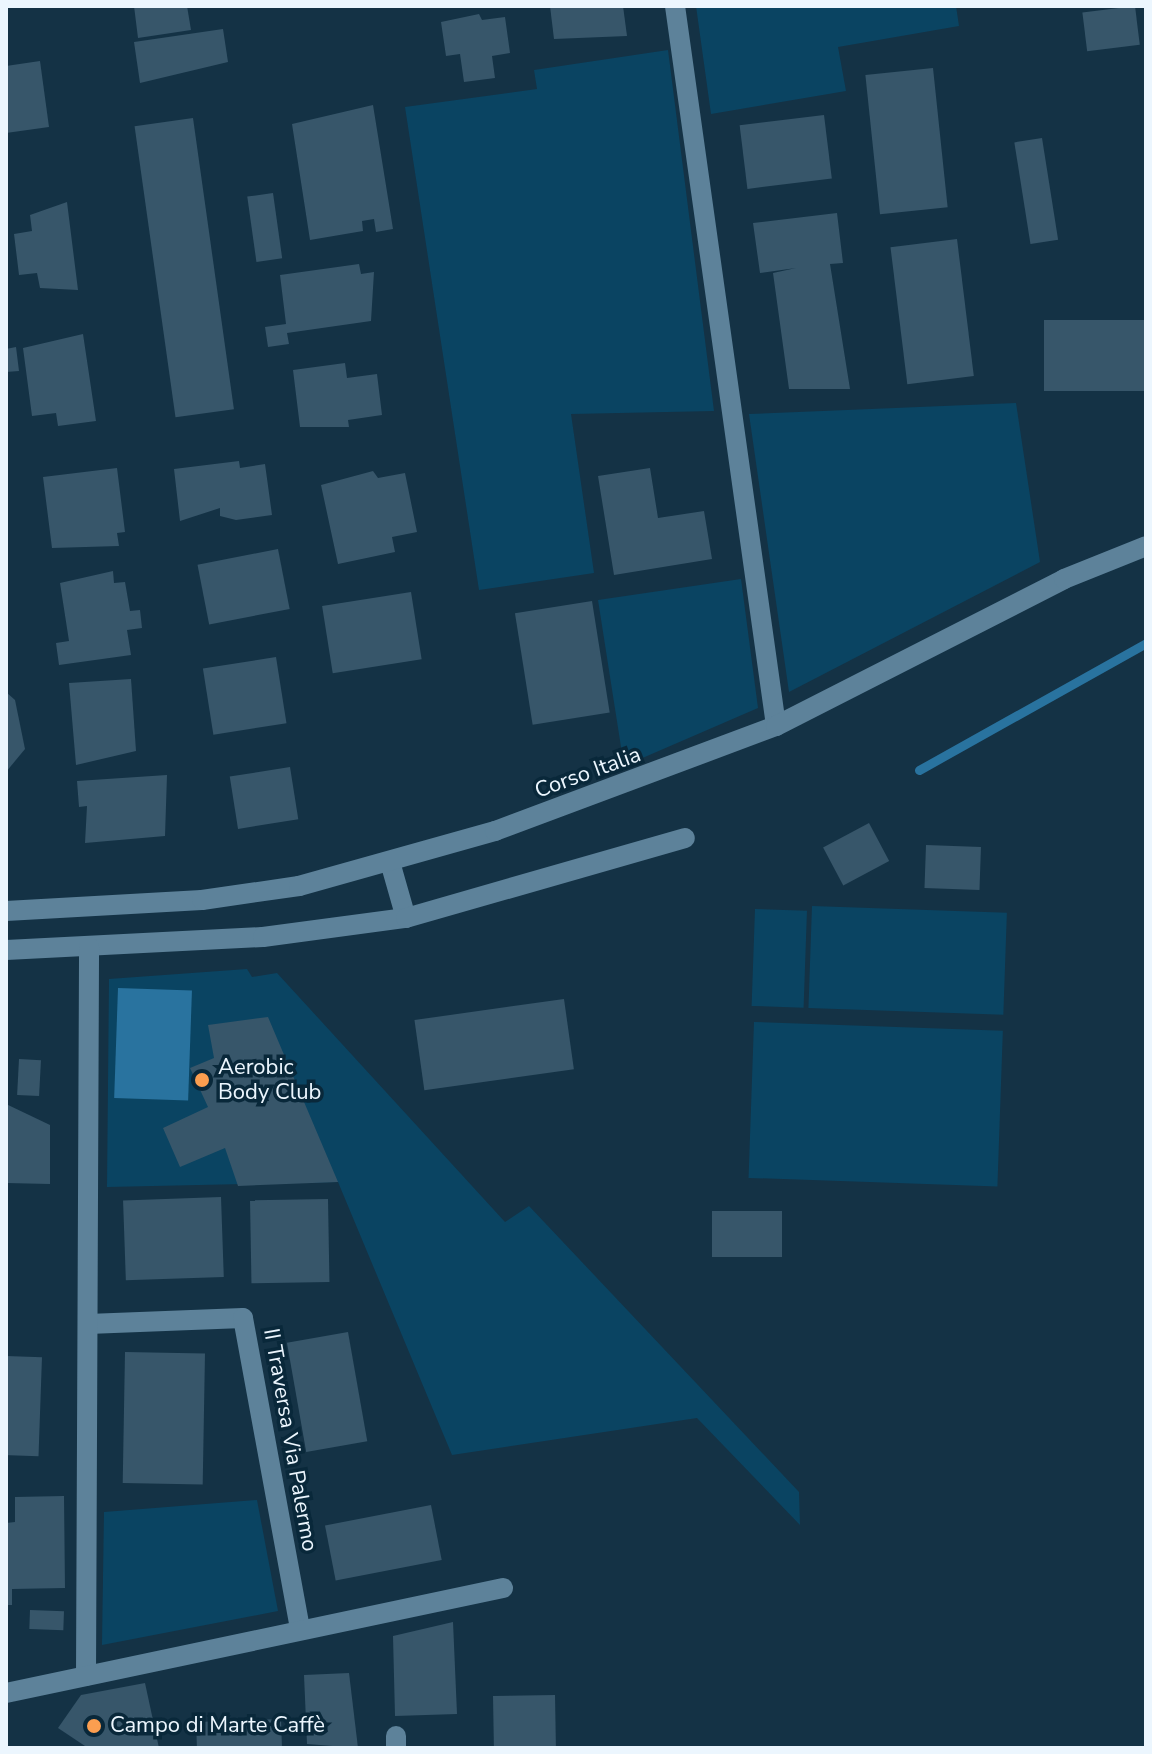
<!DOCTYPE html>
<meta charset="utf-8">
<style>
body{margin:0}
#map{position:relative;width:1152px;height:1754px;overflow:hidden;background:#143245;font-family:"Nunito Sans",sans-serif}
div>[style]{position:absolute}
.green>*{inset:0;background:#0a4462;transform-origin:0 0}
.water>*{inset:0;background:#29739f;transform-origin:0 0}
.stream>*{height:9px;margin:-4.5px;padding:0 4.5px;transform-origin:4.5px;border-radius:4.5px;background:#29739f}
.building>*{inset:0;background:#37566a;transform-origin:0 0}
.minor>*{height:20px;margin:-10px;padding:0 10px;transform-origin:10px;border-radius:10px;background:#5d829a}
.dots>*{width:22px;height:22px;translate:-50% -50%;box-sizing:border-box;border:4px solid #09283a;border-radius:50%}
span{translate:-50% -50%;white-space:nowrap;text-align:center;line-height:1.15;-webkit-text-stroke:7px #09283a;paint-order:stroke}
.street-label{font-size:22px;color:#ecf6fe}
.poi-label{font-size:22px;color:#ecf6fe}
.left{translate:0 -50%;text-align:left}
.frame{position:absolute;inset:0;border:8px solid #ecf6fe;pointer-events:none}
</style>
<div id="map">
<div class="green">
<div style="clip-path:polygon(696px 6px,956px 6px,959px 26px,838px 47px,846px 91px,711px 114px)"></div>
<div style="clip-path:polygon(668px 50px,714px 411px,571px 414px,594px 573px,479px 590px,405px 107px,537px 89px,534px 70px)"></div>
<div style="clip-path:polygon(1016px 403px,1040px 562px,789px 692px,749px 414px)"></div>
<div style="clip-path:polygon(741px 579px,758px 708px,624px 766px,598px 600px)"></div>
<div style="left:812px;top:906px;width:195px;height:102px;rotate:2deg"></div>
<div style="left:755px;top:909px;width:52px;height:97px;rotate:2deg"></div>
<div style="clip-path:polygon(247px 969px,252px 977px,277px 973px,505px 1222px,529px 1206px,799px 1492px,800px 1525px,697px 1418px,452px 1455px,338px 1182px,107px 1187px,109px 979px)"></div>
<div style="left:754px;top:1022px;width:249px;height:156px;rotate:2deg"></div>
<div style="clip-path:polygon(257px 1500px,278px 1611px,102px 1645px,104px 1512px)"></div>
</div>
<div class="water">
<div style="left:118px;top:988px;width:74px;height:110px;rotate:2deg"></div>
</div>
<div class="stream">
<div style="left:919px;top:770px;width:260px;rotate:-29.2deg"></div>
</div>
<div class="building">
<div style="clip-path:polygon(134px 6px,187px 6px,191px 30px,138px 38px)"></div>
<div style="clip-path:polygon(550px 6px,623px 6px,627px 36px,554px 39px)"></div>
<div style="left:1135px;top:6px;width:39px;height:53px;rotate:83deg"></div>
<div style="clip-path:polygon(479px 14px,482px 20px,505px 17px,510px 53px,492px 56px,495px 78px,464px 82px,460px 54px,446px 56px,441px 22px)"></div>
<div style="clip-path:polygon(223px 29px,228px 62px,140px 83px,134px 42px)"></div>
<div style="clip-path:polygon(40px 61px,49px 127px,6px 133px,6px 66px)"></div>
<div style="left:933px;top:68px;width:140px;height:68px;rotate:84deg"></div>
<div style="clip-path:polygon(373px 105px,393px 229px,376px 232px,374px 219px,362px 221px,363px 231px,310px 240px,292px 124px)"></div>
<div style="left:824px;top:115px;width:64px;height:85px;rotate:83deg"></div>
<div style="left:193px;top:118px;width:294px;height:59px;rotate:82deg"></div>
<div style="left:1042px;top:138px;width:103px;height:28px;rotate:81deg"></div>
<div style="left:273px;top:193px;width:66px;height:26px;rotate:82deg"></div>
<div style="clip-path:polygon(67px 202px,78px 290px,40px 288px,37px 273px,19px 275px,14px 234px,32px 231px,30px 215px)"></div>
<div style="clip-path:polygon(837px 213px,843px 263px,830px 264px,850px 389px,789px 389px,773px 273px,796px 268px,760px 273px,753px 223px)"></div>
<div style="left:957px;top:239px;width:138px;height:67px;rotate:83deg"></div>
<div style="clip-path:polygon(359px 264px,361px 274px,374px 272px,371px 321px,287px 333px,289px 344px,268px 347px,265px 327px,286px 324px,280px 275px)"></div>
<div style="left:1146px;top:320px;width:71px;height:102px;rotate:90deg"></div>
<div style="clip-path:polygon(83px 334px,96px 421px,58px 426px,56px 413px,32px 416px,23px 348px)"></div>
<div style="clip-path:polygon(16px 347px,19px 371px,6px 372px,6px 349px)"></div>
<div style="clip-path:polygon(345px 363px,347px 378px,377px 374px,382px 415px,348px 420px,349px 427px,300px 427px,293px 370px)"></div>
<div style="clip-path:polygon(239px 461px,240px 468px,265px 464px,272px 515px,236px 520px,220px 516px,220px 508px,180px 521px,174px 469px)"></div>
<div style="clip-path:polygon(117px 468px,125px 532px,117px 533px,119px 546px,52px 548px,43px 477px)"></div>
<div style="clip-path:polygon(650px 468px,658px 518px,704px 511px,712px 559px,614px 575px,598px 476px)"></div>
<div style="clip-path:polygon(373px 471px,378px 478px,405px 473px,417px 532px,392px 537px,395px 552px,338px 564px,321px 485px)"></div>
<div style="left:278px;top:549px;width:61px;height:82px;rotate:79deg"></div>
<div style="clip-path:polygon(113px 571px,114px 583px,125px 582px,130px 611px,140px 610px,142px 628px,127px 630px,131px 655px,59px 665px,56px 643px,69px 641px,60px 583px)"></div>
<div style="left:411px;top:592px;width:68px;height:90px;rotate:81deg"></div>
<div style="left:592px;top:601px;width:113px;height:78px;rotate:81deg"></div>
<div style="left:276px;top:657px;width:67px;height:74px;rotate:81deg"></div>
<div style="clip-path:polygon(131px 679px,136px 751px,76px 765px,69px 683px)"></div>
<div style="clip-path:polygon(6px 692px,15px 700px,25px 749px,6px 772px)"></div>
<div style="left:290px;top:767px;width:53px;height:61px;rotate:81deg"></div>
<div style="clip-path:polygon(167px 775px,165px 836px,85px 843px,87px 806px,79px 807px,77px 781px)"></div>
<div style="left:869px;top:823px;width:43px;height:52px;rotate:62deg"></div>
<div style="left:926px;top:845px;width:55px;height:43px;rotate:2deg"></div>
<div style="left:564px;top:999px;width:71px;height:151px;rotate:82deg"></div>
<div style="clip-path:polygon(268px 1017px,338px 1182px,238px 1186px,225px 1148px,180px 1167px,163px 1128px,208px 1107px,190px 1068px,214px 1058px,208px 1025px)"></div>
<div style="left:19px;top:1059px;width:22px;height:36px;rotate:3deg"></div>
<div style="clip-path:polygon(6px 1104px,50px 1125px,50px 1184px,6px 1183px)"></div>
<div style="left:221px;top:1197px;width:80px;height:98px;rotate:88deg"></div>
<div style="left:328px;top:1199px;width:83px;height:78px;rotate:89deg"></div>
<div style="left:712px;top:1211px;width:70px;height:46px"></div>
<div style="left:348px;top:1332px;width:111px;height:62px;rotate:80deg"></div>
<div style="left:125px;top:1352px;width:80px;height:131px;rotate:1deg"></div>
<div style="left:6px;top:1356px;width:36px;height:99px;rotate:2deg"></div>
<div style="clip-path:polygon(64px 1496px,65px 1588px,12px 1589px,12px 1605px,6px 1605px,6px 1523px,15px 1522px,15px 1497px)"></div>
<div style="left:431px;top:1505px;width:56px;height:108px;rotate:79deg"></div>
<div style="left:30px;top:1610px;width:34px;height:19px;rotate:2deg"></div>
<div style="clip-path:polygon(453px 1622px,457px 1714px,395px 1716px,393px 1636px)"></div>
<div style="clip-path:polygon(349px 1673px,358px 1748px,307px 1744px,304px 1675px)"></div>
<div style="clip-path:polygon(145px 1683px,159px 1748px,88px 1748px,58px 1728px,81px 1695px)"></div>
<div style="left:555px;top:1695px;width:53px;height:62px;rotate:89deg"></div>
<div style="left:281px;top:1719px;width:29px;height:85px;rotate:88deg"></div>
</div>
<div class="minor">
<div style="left:675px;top:6px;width:727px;rotate:82.01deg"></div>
<div style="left:390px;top:862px;width:58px;rotate:74.1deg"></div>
<div style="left:6px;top:911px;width:196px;rotate:-3.2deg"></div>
<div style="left:202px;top:900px;width:98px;rotate:-8.2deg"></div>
<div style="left:299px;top:886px;width:204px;rotate:-15.7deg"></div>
<div style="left:495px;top:831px;width:300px;rotate:-20.5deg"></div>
<div style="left:776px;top:726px;width:323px;rotate:-27deg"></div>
<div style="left:1064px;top:579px;width:88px;rotate:-21.9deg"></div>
<div style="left:6px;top:950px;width:257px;rotate:-2.9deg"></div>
<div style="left:263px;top:937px;width:144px;rotate:-7.6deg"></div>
<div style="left:406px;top:918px;width:290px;rotate:-16deg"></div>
<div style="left:88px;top:1324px;width:155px;rotate:-2.2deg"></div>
<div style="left:243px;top:1318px;width:317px;rotate:79.6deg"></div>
<div style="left:86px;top:1676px;width:729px;rotate:-89.76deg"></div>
<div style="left:6px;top:1693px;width:508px;rotate:-11.93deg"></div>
<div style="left:396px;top:1736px;width:12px;rotate:90deg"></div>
</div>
<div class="dots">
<div style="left:202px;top:1080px;background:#fb9e50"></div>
<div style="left:94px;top:1726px;background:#fb9e50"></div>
</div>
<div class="street-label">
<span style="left:588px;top:773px;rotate:-20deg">Corso Italia</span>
<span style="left:290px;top:1440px;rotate:80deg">II Traversa Via Palermo</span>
</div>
<div class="poi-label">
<span class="left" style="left:218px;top:1080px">Aerobic<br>Body Club</span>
<span class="left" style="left:110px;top:1726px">Campo di Marte Caffè</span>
</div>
<div class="frame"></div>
</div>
